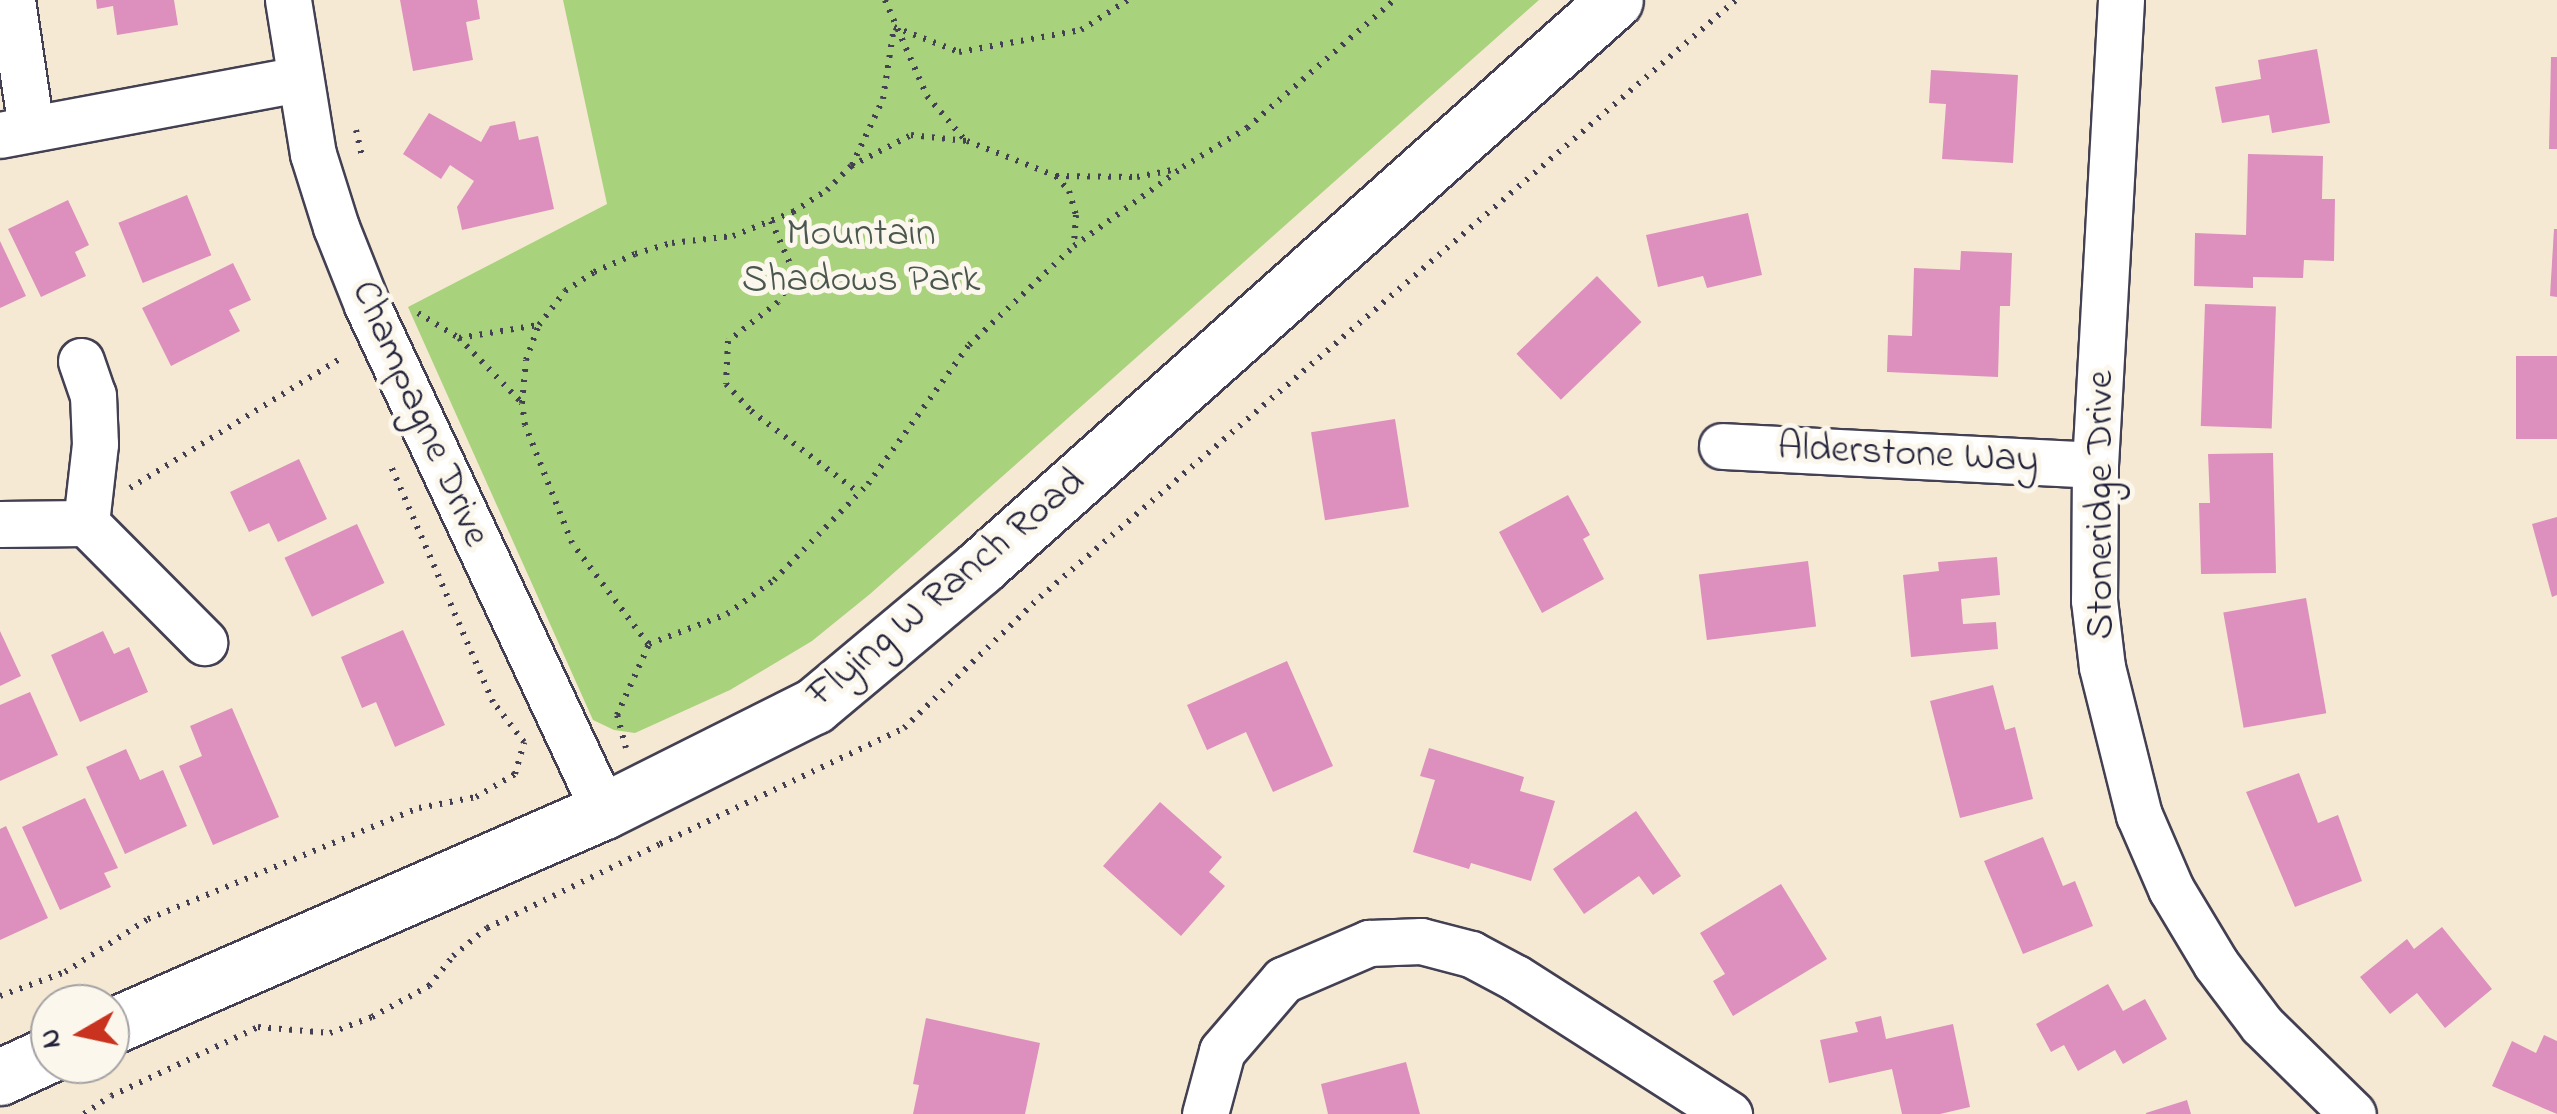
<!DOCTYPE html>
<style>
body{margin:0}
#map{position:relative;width:2557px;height:1114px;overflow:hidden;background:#f6e9d3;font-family:"Indie Flower",sans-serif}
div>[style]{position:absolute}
.green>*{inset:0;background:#a9d27d}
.building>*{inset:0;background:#dd90bd;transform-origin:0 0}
.path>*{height:6px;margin-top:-3px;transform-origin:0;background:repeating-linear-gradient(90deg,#424052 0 2.5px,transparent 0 10.5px)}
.roads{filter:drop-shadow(2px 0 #424052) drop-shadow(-2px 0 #424052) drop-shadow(0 2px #424052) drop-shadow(0 -2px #424052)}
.street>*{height:45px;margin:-22.5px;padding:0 22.5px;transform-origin:22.5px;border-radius:22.5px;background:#fff}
.secondary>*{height:55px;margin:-27.5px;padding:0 27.5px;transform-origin:27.5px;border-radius:27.5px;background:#fff}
span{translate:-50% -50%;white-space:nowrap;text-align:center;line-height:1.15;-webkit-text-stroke:10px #fbf7ec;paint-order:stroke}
.park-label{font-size:40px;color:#4a574f}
.street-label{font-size:40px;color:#22223b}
.north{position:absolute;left:30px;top:984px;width:100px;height:100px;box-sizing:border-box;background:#fbf7ec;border:2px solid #a4a2a5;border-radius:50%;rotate:261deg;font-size:28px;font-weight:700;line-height:40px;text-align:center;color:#22223b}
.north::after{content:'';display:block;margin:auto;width:35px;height:45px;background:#c8321e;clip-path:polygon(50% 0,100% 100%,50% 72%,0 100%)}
</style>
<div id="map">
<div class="green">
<div style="clip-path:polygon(563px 0,1539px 0,870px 594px,812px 641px,730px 690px,635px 733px,614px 730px,593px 720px,408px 307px,607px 204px)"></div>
</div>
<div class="building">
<div style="clip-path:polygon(96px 0,174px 0,178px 25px,117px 35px,113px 6px,97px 9px)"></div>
<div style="clip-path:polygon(400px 0,477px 0,480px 19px,466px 22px,473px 60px,413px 71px)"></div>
<div style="clip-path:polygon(2317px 49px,2330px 123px,2272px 133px,2269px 115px,2222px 123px,2215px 87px,2261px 79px,2258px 60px)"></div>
<div style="clip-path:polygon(2551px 57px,2557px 57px,2557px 149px,2549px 149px)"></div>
<div style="clip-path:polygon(1931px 70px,2018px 75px,2013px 163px,1942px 159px,1946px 104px,1929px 103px)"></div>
<div style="clip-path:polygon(429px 113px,481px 142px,490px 126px,515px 121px,519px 140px,538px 136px,554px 209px,462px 230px,457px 207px,474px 181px,450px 165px,441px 179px,403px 154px)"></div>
<div style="clip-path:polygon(2248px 154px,2323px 156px,2322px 199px,2335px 199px,2334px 261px,2304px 260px,2303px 278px,2253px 277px,2253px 288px,2194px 286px,2195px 233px,2246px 235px)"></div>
<div style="left:187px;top:195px;width:65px;height:74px;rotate:68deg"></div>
<div style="clip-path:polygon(68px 200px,89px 245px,75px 252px,86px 276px,41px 297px,8px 229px)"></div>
<div style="clip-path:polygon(1748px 213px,1762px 275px,1707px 288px,1703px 276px,1658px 287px,1646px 235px)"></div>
<div style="clip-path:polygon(2554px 229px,2557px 229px,2557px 297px,2550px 296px)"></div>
<div style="clip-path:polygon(0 241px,26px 296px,0 308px)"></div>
<div style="clip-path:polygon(1961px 251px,2012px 253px,2010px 306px,2000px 306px,1998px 377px,1887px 372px,1888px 335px,1912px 336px,1914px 268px,1960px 270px)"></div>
<div style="clip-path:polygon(233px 263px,251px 300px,229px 310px,240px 331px,171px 366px,142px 308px)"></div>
<div style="left:1597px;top:276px;width:64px;height:112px;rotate:46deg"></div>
<div style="left:2205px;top:304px;width:71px;height:122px;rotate:2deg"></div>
<div style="left:2557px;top:356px;width:83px;height:41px;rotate:90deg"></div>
<div style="left:1395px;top:419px;width:89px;height:85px;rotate:81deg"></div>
<div style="clip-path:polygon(2273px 453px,2276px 573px,2201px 574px,2199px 503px,2210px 503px,2208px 454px)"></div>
<div style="clip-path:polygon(299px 459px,327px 519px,278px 542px,269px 523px,249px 532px,230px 492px)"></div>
<div style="clip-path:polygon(1568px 495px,1590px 535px,1583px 539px,1604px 579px,1542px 613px,1499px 532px)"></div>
<div style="clip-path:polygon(2557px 517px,2557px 595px,2552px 597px,2532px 524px)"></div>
<div style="left:357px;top:524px;width:65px;height:80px;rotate:65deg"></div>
<div style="clip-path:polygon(1997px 557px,2000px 595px,1961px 599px,1963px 624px,1996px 622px,1998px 649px,1911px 657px,1903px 575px,1939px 571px,1938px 562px)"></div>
<div style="left:1808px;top:561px;width:66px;height:110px;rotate:83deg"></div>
<div style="left:2306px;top:598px;width:117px;height:84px;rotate:80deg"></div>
<div style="clip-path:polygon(403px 630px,445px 725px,395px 747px,376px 702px,362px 708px,341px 657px)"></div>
<div style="clip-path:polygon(0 631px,21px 676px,0 686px)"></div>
<div style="clip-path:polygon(103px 631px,114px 654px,129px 647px,148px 692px,80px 722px,51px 655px)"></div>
<div style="clip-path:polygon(1287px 661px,1333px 766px,1273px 792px,1246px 732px,1207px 750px,1187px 705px)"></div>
<div style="clip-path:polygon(1993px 685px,2005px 730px,2015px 727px,2033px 799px,1960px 818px,1930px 701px)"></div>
<div style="clip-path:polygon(30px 692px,58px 755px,0 781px,0 705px)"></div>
<div style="clip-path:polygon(232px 708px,279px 817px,213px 845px,179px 766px,202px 756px,190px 726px)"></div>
<div style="clip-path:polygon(1429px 748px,1524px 777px,1520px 791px,1555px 801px,1531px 881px,1471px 863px,1469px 869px,1413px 852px,1435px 780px,1420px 776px)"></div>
<div style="clip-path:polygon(126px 749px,140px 780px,163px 770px,187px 826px,125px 854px,86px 767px)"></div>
<div style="clip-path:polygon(2299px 773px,2318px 823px,2338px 815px,2362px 881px,2295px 907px,2246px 792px)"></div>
<div style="clip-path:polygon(85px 798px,118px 868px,104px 873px,111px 887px,60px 910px,22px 827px)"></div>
<div style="clip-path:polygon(1160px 802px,1222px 857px,1209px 872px,1225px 886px,1181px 936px,1103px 866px)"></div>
<div style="clip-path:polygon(1636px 811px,1681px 876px,1653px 895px,1639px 876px,1584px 914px,1553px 869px)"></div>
<div style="clip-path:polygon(6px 826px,48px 918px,0 940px,0 829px)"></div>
<div style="clip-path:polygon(2043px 837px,2063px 886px,2075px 881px,2093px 926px,2023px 954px,1984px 861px)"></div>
<div style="clip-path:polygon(1781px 884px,1827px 959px,1733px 1016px,1713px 981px,1725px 974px,1700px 933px)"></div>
<div style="clip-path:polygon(2442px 927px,2492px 989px,2445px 1028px,2417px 993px,2390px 1014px,2360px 977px,2407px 939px,2414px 949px)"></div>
<div style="clip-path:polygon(2108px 984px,2123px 1011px,2145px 999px,2167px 1039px,2123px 1064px,2115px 1050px,2078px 1071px,2064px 1045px,2051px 1052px,2036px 1024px)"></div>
<div style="clip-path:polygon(1881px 1016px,1886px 1039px,1953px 1024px,1970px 1107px,1940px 1114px,1902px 1114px,1892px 1069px,1829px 1083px,1820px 1040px,1858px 1032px,1855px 1022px)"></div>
<div style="clip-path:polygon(926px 1018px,1040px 1043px,1025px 1114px,913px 1114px,919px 1085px,913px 1084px)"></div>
<div style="clip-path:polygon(2544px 1035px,2557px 1041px,2557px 1114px,2492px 1086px,2512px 1041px,2536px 1053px)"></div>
<div style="clip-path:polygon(1406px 1062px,1420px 1114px,1328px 1114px,1321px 1084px)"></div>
<div style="clip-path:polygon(2187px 1100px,2191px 1114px,2146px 1114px,2146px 1113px)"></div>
</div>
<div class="path">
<div style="left:885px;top:0;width:105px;rotate:66.4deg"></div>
<div style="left:927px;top:96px;width:58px;rotate:49.2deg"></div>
<div style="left:356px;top:130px;width:28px;rotate:77deg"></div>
<div style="left:852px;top:165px;width:73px;rotate:-64.8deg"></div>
<div style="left:883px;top:99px;width:73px;rotate:-81.3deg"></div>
<div style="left:894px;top:27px;width:70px;rotate:21deg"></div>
<div style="left:959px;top:52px;width:124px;rotate:-10.2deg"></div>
<div style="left:1081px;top:30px;width:56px;rotate:-32.6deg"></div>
<div style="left:1056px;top:176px;width:81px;rotate:0.7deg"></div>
<div style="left:1137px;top:177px;width:41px;rotate:-11.3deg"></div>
<div style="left:771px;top:221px;width:59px;rotate:66deg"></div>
<div style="left:795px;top:275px;width:32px;rotate:122deg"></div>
<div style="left:778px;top:302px;width:63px;rotate:142deg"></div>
<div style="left:728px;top:341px;width:43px;rotate:92.7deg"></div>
<div style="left:726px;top:384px;width:37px;rotate:47deg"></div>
<div style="left:751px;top:411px;width:136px;rotate:37.2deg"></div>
<div style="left:418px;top:313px;width:48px;rotate:31.4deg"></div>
<div style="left:459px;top:338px;width:89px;rotate:45.9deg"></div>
<div style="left:459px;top:338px;width:80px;rotate:-9.3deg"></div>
<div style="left:130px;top:488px;width:250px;rotate:-31.6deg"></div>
<div style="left:648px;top:644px;width:126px;rotate:-127deg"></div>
<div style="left:572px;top:543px;width:127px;rotate:-111.7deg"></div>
<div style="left:525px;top:425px;width:22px;rotate:-98deg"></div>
<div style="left:522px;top:403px;width:43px;rotate:-84.7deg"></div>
<div style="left:526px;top:360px;width:37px;rotate:-70deg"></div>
<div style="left:539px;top:325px;width:43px;rotate:-52.6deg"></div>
<div style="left:565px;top:291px;width:35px;rotate:-33deg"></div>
<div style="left:594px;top:272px;width:45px;rotate:-23.7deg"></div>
<div style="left:635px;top:254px;width:39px;rotate:-17deg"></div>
<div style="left:672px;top:243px;width:61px;rotate:-6.5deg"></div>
<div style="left:733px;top:236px;width:65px;rotate:-21.8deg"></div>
<div style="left:793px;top:212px;width:40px;rotate:-32.9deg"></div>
<div style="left:827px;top:190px;width:34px;rotate:-45deg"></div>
<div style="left:851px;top:166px;width:68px;rotate:-27.3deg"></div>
<div style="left:911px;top:135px;width:56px;rotate:6.1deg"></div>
<div style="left:967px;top:141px;width:96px;rotate:21.5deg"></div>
<div style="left:1056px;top:176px;width:20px;rotate:49deg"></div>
<div style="left:1069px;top:191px;width:25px;rotate:74deg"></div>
<div style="left:1076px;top:215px;width:30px;rotate:94deg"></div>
<div style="left:626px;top:748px;width:34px;rotate:-105deg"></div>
<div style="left:617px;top:715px;width:78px;rotate:-65.7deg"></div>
<div style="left:649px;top:644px;width:84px;rotate:-21deg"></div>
<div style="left:727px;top:614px;width:58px;rotate:-35.9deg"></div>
<div style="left:774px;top:580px;width:134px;rotate:-45.6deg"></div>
<div style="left:868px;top:484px;width:172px;rotate:-54deg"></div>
<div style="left:969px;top:345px;width:144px;rotate:-43.3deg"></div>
<div style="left:1074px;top:246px;width:135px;rotate:-35.9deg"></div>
<div style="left:1183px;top:167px;width:75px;rotate:-31.4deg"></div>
<div style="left:1247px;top:128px;width:195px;rotate:-41deg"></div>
<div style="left:660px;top:844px;width:270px;rotate:-25.4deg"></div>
<div style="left:904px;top:728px;width:189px;rotate:-43.9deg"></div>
<div style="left:1040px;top:597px;width:917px;rotate:-40.62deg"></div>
<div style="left:0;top:996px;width:69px;rotate:-20.3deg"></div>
<div style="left:65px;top:972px;width:98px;rotate:-32.6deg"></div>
<div style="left:148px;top:919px;width:293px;rotate:-22.3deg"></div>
<div style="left:419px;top:808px;width:58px;rotate:-10.9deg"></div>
<div style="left:476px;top:797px;width:45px;rotate:-30.5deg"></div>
<div style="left:515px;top:774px;width:33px;rotate:-74deg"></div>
<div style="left:524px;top:742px;width:51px;rotate:-127.8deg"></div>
<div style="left:493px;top:702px;width:259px;rotate:-113.4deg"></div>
<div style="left:84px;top:1114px;width:32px;rotate:-34deg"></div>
<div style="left:111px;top:1096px;width:162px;rotate:-25.1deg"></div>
<div style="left:258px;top:1027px;width:72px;rotate:4.8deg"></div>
<div style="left:330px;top:1033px;width:45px;rotate:-20.9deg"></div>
<div style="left:372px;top:1017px;width:65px;rotate:-28.5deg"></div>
<div style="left:429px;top:986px;width:38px;rotate:-51deg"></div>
<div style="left:453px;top:956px;width:44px;rotate:-39.5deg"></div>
<div style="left:487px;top:928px;width:192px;rotate:-25.9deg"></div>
</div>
<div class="roads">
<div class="street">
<div style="left:12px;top:0;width:129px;rotate:81.6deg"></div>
<div style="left:288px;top:0;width:156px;rotate:80.8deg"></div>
<div style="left:313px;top:154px;width:77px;rotate:72.5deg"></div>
<div style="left:336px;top:227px;width:84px;rotate:68.3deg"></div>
<div style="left:367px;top:305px;width:559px;rotate:64.9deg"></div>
<div style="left:2121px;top:0;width:466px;rotate:93.2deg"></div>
<div style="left:2095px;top:465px;width:135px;rotate:90.4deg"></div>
<div style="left:2094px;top:600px;width:67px;rotate:83.2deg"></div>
<div style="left:2102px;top:667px;width:153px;rotate:76deg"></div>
<div style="left:2139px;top:815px;width:81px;rotate:66.6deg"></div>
<div style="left:2171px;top:889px;width:87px;rotate:59deg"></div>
<div style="left:2216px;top:964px;width:76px;rotate:53deg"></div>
<div style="left:2262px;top:1025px;width:127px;rotate:44.4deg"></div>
<div style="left:0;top:135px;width:305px;rotate:-10.6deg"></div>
<div style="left:81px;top:361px;width:36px;rotate:71deg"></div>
<div style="left:93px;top:395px;width:49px;rotate:87.7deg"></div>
<div style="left:95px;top:444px;width:80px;rotate:96.5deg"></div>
<div style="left:1722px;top:446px;width:373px;rotate:2.9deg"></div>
<div style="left:0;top:524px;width:86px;rotate:-0.7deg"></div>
<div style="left:86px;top:523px;width:168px;rotate:45.2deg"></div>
<div style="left:1205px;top:1114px;width:65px;rotate:-74.9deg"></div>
<div style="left:1222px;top:1051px;width:94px;rotate:-49.3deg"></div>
<div style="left:1283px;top:980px;width:94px;rotate:-23.3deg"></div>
<div style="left:1369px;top:943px;width:52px;rotate:-2.2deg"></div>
<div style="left:1421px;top:941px;width:52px;rotate:14.6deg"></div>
<div style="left:1471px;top:954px;width:51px;rotate:28.1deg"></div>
<div style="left:1516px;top:978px;width:253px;rotate:32.6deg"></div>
</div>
<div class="secondary">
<div style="left:110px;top:1027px;width:539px;rotate:-23.62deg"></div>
<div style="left:604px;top:811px;width:235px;rotate:-26.6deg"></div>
<div style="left:814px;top:706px;width:217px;rotate:-39.9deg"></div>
<div style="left:980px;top:567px;width:851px;rotate:-41.76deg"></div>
<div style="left:0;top:1077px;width:55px;rotate:-24.7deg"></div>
</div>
</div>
<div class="park-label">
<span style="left:861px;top:258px">Mountain<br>Shadows Park</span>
</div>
<div class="street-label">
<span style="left:419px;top:414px;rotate:66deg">Champagne Drive</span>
<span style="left:1908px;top:455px;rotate:3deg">Alderstone Way</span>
<span style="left:2102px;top:505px;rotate:-90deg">Stoneridge Drive</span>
<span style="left:947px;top:589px;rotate:-40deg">Flying W Ranch Road</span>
</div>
<div class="north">N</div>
</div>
